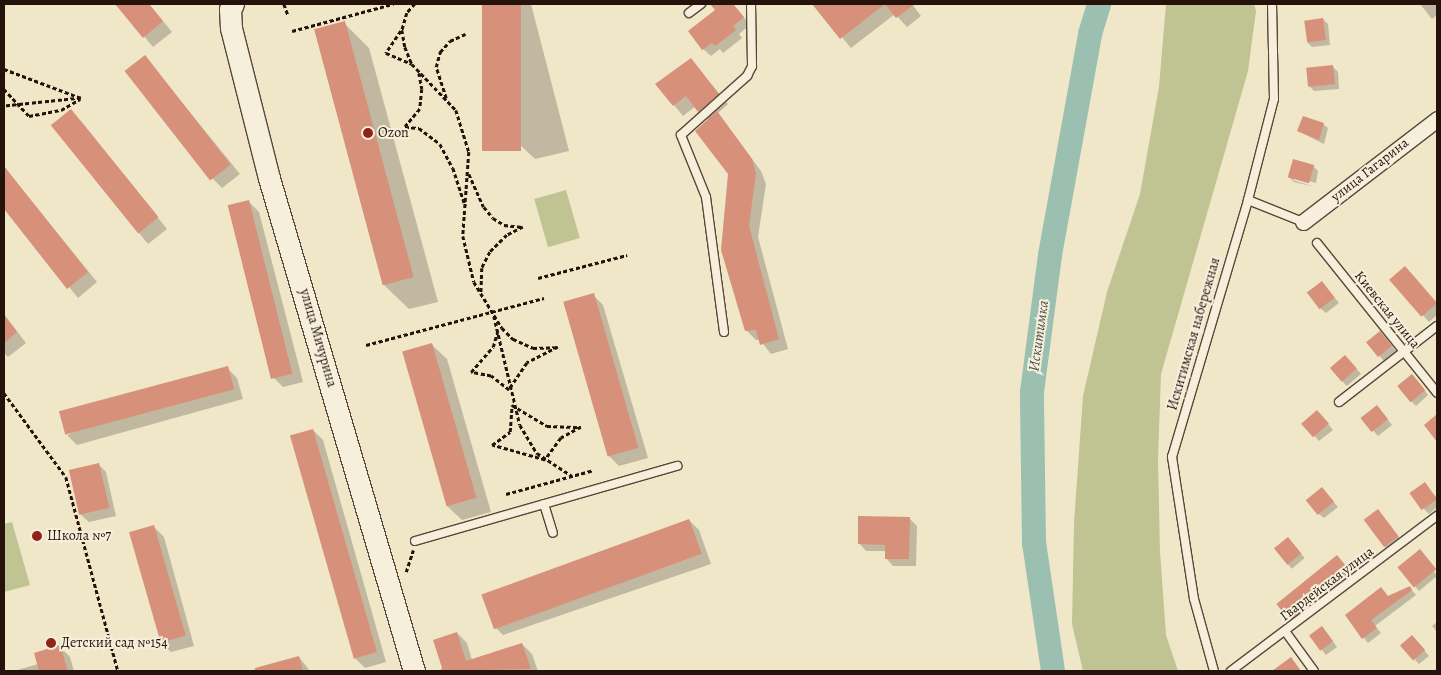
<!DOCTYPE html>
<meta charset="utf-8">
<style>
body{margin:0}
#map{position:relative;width:1441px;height:675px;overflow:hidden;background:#f0e7c9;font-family:Alegreya,serif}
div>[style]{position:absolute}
.green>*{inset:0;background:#c0c392;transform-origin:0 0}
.shadow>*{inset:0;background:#0003;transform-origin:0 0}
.river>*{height:24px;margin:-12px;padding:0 12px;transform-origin:12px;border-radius:12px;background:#9bc0b2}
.building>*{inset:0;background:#d7907a;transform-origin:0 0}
.path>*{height:2.5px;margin-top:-1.25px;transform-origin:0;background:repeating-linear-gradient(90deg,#25120a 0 4px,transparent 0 6.5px)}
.roads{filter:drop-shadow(1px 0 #58473a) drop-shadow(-1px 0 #58473a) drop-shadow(0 1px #58473a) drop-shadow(0 -1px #58473a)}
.lane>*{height:8px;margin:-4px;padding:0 4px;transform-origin:4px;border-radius:4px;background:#f5efdc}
.street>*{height:15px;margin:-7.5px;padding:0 7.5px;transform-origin:7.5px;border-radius:7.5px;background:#f5efdc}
.secondary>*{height:21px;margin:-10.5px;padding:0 10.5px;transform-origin:10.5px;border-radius:10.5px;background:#f5efdc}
.dots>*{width:14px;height:14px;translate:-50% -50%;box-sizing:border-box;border:2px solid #f5efdc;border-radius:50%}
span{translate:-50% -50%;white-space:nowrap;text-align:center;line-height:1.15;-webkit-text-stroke:4px #f5efdc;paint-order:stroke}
.poi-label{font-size:14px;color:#25120a}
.left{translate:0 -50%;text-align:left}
.street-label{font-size:14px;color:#25120a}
.water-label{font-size:15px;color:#4e4f45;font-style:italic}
.frame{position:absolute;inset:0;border:5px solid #25120a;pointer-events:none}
</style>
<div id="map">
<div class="green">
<div style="clip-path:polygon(1166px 4px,1254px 4px,1256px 11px,1248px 71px,1161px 374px,1158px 459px,1160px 552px,1166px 635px,1178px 671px,1083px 671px,1072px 624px,1074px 523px,1083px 396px,1107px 292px,1140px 194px,1159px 87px)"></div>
<div style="left:566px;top:190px;width:50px;height:33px;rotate:74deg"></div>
<div style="clip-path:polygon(12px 522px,30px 585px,4px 592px,4px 524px)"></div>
</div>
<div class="shadow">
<div style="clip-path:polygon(117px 4px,149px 4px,172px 32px,153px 47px)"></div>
<div style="clip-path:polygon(483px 4px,531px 4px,569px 151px,535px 159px,520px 145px)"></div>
<div style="clip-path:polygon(720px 4px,733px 4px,750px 25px,739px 34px,742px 38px,723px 53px,720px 49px,711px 56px,703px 49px,717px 10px,715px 8px)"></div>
<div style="clip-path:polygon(814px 4px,843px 4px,846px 7px,850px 4px,912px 4px,921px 16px,907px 27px,895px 14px,851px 48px)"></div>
<div style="clip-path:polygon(1420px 4px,1437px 4px,1437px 15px,1432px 19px)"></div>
<div style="clip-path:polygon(1323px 19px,1328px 24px,1330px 45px,1312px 47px,1307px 42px)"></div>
<div style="clip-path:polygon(344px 23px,369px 48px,438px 302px,409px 309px,384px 285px,315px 31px)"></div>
<div style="clip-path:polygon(145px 57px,240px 174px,222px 188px,212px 178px)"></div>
<div style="clip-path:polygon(691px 60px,728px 104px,718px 113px,761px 171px,766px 184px,758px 237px,788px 349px,771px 354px,760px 340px,756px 340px,746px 330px,729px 173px,708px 120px,696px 106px,683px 116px,657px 84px)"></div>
<div style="clip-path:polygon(1333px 67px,1338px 72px,1339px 89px,1314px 91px,1310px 87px)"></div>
<div style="clip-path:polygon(81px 121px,167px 229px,148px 244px,52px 126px)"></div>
<div style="clip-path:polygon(1323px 124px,1328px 128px,1324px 144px,1298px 131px)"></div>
<div style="clip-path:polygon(1313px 166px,1318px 171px,1316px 183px,1293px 177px,1293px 180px,1315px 187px,1294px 182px,1289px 177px)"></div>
<div style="clip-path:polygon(4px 167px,97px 282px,78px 298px,4px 207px)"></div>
<div style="clip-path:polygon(249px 202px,259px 212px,303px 382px,283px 387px,273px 377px)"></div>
<div style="clip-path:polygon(1410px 272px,1437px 304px,1437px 315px,1429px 322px,1391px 279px)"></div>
<div style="clip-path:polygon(1322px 282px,1339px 303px,1326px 313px,1321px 309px)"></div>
<div style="clip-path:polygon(593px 295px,603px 305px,648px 458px,619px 466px,609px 456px)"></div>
<div style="clip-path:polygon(4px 314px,26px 343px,8px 357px,4px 353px)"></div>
<div style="clip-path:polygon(1385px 338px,1396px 351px,1384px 361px,1368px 343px)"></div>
<div style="clip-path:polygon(432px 345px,447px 359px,491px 512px,462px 520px,447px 506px)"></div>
<div style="clip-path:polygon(1350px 361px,1361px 374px,1347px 386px,1342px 381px)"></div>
<div style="clip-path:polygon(227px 368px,237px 378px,243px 399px,77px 445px,67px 435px)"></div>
<div style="clip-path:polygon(1417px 380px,1428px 395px,1416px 406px,1411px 401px)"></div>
<div style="clip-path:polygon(1381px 411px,1392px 425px,1378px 436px,1362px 418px)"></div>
<div style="clip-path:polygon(1322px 416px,1333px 430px,1319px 441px,1303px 423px)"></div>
<div style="clip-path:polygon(313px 430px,323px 440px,386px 662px,365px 668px,355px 658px)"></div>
<div style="clip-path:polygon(98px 464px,106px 472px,116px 516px,89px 522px,81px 515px,71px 471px)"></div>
<div style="clip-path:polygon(1425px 484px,1437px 498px,1437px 507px,1429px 514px,1424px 509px)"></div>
<div style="clip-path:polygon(1322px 488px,1338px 507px,1324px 518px,1319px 514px)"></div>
<div style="clip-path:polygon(1378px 510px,1402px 541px,1389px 551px,1384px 546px)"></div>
<div style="clip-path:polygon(910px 519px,917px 526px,916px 566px,893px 566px,886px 558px,886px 551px,866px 551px,859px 543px)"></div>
<div style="clip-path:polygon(689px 520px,699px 530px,711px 564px,503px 635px,493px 625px)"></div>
<div style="clip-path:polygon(154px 527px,164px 537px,194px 646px,171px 652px,161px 642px)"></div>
<div style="left:1288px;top:538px;width:26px;height:17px;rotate:50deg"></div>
<div style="clip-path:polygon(1424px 556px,1437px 576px,1419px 591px,1399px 567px)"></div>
<div style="clip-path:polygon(1342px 562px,1354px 577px,1295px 623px,1278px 604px)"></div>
<div style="clip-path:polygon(1410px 588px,1416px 595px,1375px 626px,1381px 633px,1368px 643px,1346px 615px)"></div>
<div style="clip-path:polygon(1437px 622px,1437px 632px,1432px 626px)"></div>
<div style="clip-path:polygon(1326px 632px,1337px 647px,1326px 655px,1310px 636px)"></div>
<div style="clip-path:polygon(457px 633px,467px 643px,472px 660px,522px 644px,532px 654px,538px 671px,444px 671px,434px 641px)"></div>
<div style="clip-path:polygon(1417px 642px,1429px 656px,1419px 664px,1415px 660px)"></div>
<div style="clip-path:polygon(60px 647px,70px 657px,74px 671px,14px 671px,38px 664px)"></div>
<div style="clip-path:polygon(299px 657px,310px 671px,249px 671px)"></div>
</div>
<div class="river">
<div style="left:1053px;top:671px;width:129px;rotate:-98.4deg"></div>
<div style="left:1034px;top:543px;width:151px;rotate:-90.8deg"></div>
<div style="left:1032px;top:392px;width:138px;rotate:-82.5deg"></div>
<div style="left:1050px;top:255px;width:225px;rotate:-79.7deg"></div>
<div style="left:1090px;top:34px;width:31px;rotate:-73deg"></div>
</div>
<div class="building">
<div style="clip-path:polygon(115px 4px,149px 4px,163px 21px,143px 38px)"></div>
<div style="left:482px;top:4px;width:39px;height:147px"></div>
<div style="clip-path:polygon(710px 4px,733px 4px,744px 17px,733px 26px,736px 30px,715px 46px,712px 43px,702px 50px,688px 31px,715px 10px)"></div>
<div style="clip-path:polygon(812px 4px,915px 4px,896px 18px,885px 4px,840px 39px)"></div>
<div style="left:1323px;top:18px;width:22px;height:19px;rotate:82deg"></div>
<div style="left:345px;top:21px;width:265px;height:32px;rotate:75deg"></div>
<div style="left:145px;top:55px;width:139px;height:26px;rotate:52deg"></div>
<div style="clip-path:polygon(691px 58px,719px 94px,698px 112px,686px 96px,673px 106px,655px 84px)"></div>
<div style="left:1333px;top:65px;width:19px;height:27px;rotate:84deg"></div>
<div style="left:71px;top:109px;width:139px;height:26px;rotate:51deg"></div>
<div style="clip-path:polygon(717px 111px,752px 159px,756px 173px,749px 226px,779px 339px,760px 345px,756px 330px,745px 331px,721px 250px,728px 174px,695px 131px)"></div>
<div style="clip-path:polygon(1303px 116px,1324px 123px,1319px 140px,1297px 131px)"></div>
<div style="left:1293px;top:159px;width:22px;height:19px;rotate:16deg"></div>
<div style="clip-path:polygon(4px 166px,88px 272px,67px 289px,4px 209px)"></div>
<div style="left:249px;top:200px;width:179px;height:22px;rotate:76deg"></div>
<div style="left:1405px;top:266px;width:49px;height:21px;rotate:49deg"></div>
<div style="left:1322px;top:281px;width:21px;height:19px;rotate:53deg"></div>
<div style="left:594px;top:293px;width:161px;height:32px;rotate:74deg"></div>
<div style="clip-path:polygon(4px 315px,17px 332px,4px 343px)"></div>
<div style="left:1380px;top:331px;width:19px;height:18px;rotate:51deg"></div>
<div style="left:432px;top:343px;width:161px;height:31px;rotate:74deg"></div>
<div style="left:1345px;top:355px;width:18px;height:20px;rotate:49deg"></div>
<div style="left:228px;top:366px;width:24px;height:175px;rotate:75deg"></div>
<div style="left:1412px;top:374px;width:21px;height:19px;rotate:51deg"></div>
<div style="left:1377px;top:405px;width:18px;height:21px;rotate:52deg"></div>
<div style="left:1317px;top:410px;width:18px;height:21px;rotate:49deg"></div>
<div style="clip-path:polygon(1437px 414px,1437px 442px,1424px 425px)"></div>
<div style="left:313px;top:429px;width:232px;height:24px;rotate:74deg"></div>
<div style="left:99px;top:463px;width:46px;height:31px;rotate:77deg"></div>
<div style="left:1425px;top:482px;width:21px;height:19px;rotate:55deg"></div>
<div style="left:1322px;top:487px;width:19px;height:21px;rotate:51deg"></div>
<div style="left:1378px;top:509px;width:34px;height:18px;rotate:53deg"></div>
<div style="clip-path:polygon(858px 516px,910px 517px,909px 559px,885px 559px,885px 545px,858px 544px)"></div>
<div style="left:689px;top:519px;width:37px;height:221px;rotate:70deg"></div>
<div style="left:154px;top:525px;width:115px;height:26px;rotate:74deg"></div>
<div style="left:1288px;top:537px;width:21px;height:18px;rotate:51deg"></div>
<div style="left:1420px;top:549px;width:26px;height:29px;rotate:51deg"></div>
<div style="left:1337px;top:555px;width:21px;height:78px;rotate:51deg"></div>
<div style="clip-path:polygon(1410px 586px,1412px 590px,1371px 620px,1377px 628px,1362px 639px,1345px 615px,1381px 587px,1388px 596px)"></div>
<div style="left:1322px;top:626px;width:19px;height:16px;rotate:54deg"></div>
<div style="clip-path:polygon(457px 632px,466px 661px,522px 643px,531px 669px,440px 671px,442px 668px,433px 640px)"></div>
<div style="left:1412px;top:635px;width:20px;height:16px;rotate:49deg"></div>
<div style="clip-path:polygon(60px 645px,68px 671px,39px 671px,34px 653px)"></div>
<div style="clip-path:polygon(299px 656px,303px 671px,256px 671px,255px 668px)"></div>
<div style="clip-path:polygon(1291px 657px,1301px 671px,1272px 671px)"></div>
</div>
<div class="path">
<div style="left:284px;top:4px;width:12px;rotate:70deg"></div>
<div style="left:415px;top:4px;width:12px;rotate:132deg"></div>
<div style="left:407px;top:13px;width:18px;rotate:106deg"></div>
<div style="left:402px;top:30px;width:17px;rotate:80deg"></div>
<div style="left:405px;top:47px;width:18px;rotate:68deg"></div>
<div style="left:412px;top:64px;width:64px;rotate:46.3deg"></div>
<div style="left:456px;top:110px;width:44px;rotate:72.8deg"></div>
<div style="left:469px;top:152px;width:84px;rotate:94.1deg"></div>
<div style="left:463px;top:236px;width:47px;rotate:76.6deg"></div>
<div style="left:474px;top:282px;width:54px;rotate:58.7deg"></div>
<div style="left:502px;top:328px;width:16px;rotate:45deg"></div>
<div style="left:513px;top:339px;width:22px;rotate:24deg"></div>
<div style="left:533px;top:348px;width:25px;rotate:-2deg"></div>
<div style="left:558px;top:347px;width:35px;rotate:153deg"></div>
<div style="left:527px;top:363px;width:32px;rotate:124deg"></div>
<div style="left:509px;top:390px;width:23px;rotate:-142deg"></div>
<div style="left:491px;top:376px;width:20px;rotate:-169deg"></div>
<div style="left:471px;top:372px;width:33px;rotate:-49deg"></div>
<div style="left:493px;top:347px;width:15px;rotate:-74deg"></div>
<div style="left:292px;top:31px;width:105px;rotate:-15deg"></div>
<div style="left:401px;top:31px;width:27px;rotate:124deg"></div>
<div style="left:386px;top:53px;width:28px;rotate:23deg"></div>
<div style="left:4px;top:69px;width:82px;rotate:20.6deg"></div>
<div style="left:81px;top:98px;width:77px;rotate:174.1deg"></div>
<div style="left:419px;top:73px;width:16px;rotate:79deg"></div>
<div style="left:422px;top:89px;width:20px;rotate:96deg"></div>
<div style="left:420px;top:109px;width:23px;rotate:130deg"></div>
<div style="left:405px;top:127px;width:14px;rotate:4deg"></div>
<div style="left:419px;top:128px;width:26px;rotate:37deg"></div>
<div style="left:440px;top:144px;width:27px;rotate:62deg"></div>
<div style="left:453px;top:168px;width:40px;rotate:72deg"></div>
<div style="left:4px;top:89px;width:37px;rotate:47deg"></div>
<div style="left:29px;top:116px;width:33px;rotate:-11deg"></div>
<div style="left:61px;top:110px;width:22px;rotate:-30deg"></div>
<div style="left:446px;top:98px;width:33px;rotate:-108deg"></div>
<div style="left:436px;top:67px;width:16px;rotate:-75deg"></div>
<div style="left:440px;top:52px;width:15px;rotate:-48deg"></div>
<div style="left:450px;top:41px;width:17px;rotate:-25deg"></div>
<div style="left:469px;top:174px;width:36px;rotate:66deg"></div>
<div style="left:484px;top:207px;width:14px;rotate:51deg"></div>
<div style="left:493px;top:218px;width:13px;rotate:32deg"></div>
<div style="left:504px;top:225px;width:19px;rotate:6deg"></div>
<div style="left:523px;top:227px;width:18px;rotate:153deg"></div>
<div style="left:507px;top:235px;width:24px;rotate:135deg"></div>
<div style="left:490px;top:252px;width:18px;rotate:117deg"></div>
<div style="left:482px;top:268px;width:25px;rotate:92deg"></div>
<div style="left:538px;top:278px;width:92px;rotate:-14.5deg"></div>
<div style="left:494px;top:316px;width:112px;rotate:76.6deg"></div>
<div style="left:520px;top:425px;width:33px;rotate:59deg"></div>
<div style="left:537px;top:453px;width:42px;rotate:33.3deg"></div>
<div style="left:366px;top:345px;width:184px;rotate:-14.8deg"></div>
<div style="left:4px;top:393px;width:104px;rotate:53.6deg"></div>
<div style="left:66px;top:477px;width:201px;rotate:75deg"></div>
<div style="left:512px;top:405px;width:41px;rotate:31deg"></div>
<div style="left:547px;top:426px;width:34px;rotate:2deg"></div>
<div style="left:581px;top:427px;width:23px;rotate:151deg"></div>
<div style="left:561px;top:438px;width:27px;rotate:126deg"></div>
<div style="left:545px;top:460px;width:55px;rotate:-164.2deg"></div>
<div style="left:492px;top:445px;width:22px;rotate:-36deg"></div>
<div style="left:510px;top:432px;width:27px;rotate:-86deg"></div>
<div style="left:506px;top:494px;width:91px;rotate:-15.3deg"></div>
<div style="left:406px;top:572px;width:23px;rotate:-72deg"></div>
</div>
<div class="roads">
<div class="lane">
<div style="left:689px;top:13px;width:15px;rotate:-37deg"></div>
<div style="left:1248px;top:200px;width:59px;rotate:21.8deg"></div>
<div style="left:1317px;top:243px;width:192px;rotate:51.3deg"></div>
<div style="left:724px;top:332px;width:136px;rotate:-97.6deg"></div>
<div style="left:706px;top:197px;width:67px;rotate:-112deg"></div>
<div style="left:681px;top:135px;width:89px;rotate:-41.8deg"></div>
<div style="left:747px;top:76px;width:11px;rotate:-63deg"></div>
<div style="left:752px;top:66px;width:62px;rotate:-90.9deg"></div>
<div style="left:1339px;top:402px;width:124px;rotate:-37.8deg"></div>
<div style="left:544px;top:504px;width:30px;rotate:73deg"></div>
<div style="left:415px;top:541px;width:273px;rotate:-16deg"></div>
<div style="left:1285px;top:631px;width:49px;rotate:54.1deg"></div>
<div style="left:1214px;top:671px;width:75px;rotate:-105.5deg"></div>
<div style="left:1194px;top:599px;width:144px;rotate:-98.8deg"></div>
<div style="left:1172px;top:457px;width:268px;rotate:-73.5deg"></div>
<div style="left:1248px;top:200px;width:104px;rotate:-75.6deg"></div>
<div style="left:1274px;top:99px;width:95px;rotate:-91.2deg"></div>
<div style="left:1231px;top:671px;width:258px;rotate:-37deg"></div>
</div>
<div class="street">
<div style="left:1303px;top:222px;width:169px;rotate:-37.5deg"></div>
</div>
<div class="secondary">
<div style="left:233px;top:4px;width:6px;rotate:121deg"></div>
<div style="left:230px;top:9px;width:19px;rotate:87deg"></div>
<div style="left:231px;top:28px;width:155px;rotate:75.8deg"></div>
<div style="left:269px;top:178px;width:514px;rotate:73.61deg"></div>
</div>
</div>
<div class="dots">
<div style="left:368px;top:133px;background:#8f2418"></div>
<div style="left:37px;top:536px;background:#8f2418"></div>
<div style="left:51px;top:643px;background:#8f2418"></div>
</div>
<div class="poi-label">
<span class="left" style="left:378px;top:133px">Ozon</span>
<span class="left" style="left:47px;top:536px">Школа №7</span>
<span class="left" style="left:61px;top:643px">Детский сад №154</span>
</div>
<div class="street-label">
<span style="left:1370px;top:170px;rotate:-38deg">улица Гагарина</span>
<span style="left:1387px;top:310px;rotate:51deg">Киевская улица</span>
<span style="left:1194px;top:334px;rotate:-74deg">Искитимская набережная</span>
<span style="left:318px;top:338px;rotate:74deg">улица Мичурина</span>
<span style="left:1327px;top:584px;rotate:-37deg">Гвардейская улица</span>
</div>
<div class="water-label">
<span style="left:1039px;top:336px;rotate:-82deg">Искитимка</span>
</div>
<div class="frame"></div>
</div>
